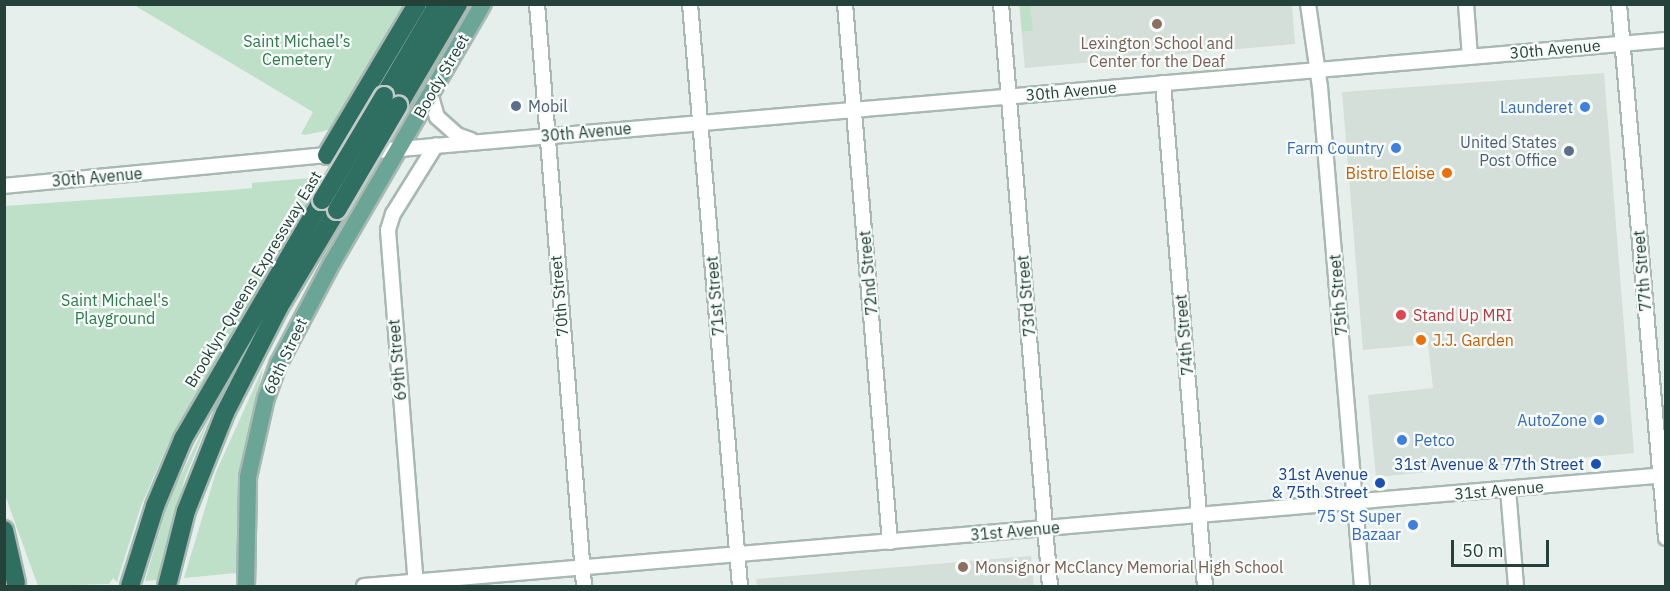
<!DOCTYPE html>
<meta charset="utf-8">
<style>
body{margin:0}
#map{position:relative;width:1670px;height:591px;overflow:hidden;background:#e6efeb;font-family:"IBM Plex Sans",sans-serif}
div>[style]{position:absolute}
.built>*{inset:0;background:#d4dfda}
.green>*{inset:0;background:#bfe0c8}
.roads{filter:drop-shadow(2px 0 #a8b8b2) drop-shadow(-2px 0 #a8b8b2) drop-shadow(0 2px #a8b8b2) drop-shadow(0 -2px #a8b8b2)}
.minor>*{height:14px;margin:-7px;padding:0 7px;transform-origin:7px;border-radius:7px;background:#fff}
.major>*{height:16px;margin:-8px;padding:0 8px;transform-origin:8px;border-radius:8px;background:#6aa596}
.highway>*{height:18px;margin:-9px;padding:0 9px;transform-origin:9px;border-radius:9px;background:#2f6f62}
.bridges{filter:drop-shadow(2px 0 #c2cac8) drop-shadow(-2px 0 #c2cac8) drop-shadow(0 2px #c2cac8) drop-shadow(0 -2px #c2cac8)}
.highway-bridge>*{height:18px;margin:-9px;padding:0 9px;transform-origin:9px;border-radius:9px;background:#2f6f62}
.dots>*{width:16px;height:16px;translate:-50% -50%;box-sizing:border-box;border:3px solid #f7fbf9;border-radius:50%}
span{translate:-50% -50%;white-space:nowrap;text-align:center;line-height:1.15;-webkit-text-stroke:4.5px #f7fbf9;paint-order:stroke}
.park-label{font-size:16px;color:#2d7a4b}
.education-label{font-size:16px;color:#785e54}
.left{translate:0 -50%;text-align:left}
.street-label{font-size:16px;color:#24423a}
.service-label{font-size:16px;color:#4e5e75}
.right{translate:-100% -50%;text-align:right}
.shop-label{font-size:16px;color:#366cbe}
.food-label{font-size:16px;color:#c56008}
.health-label{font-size:16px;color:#be3a42}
.transit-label{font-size:16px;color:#164399}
.frame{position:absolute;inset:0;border:6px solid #24423a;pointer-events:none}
.scale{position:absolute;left:1451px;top:540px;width:98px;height:27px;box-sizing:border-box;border:3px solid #24423a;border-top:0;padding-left:8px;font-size:18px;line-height:21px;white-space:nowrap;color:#24423a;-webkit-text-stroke:4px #f7fbf9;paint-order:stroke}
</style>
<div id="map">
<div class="built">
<div style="clip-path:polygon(1019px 5px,1292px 5px,1295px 44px,1025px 68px)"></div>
<div style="clip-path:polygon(1604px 73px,1634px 453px,1376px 477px,1368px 395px,1433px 388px,1428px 344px,1363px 350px,1342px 92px)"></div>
<div style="clip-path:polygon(1031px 556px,1034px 586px,757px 586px,756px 579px)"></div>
</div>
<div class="green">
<div style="clip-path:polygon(134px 5px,407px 5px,333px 129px,305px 135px,301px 134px,313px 112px)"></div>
<div style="clip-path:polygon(1020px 5px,1030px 5px,1033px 31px,1022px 31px)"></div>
<div style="clip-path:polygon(322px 177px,169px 442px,141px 506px,117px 582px,113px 578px,109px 584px,38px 586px,5px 495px,5px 206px,232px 190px,252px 188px,252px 183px)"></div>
<div style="clip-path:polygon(263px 368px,239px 483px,236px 573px,184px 578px,216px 472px)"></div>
<div style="clip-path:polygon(214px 407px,185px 478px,157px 580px,145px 581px,168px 502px)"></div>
</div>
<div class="roads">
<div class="minor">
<div style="left:537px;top:4px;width:584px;rotate:85.38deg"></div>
<div style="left:690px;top:4px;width:584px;rotate:85.09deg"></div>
<div style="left:845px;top:4px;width:540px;rotate:85.22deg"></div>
<div style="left:1001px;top:4px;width:584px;rotate:85.19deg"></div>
<div style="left:1308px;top:4px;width:84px;rotate:81.8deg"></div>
<div style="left:1320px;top:87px;width:501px;rotate:85.19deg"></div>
<div style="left:1466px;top:4px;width:53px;rotate:85.7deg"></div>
<div style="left:1619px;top:4px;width:536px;rotate:84.97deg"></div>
<div style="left:1163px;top:83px;width:505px;rotate:85.23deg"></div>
<div style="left:430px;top:93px;width:25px;rotate:74deg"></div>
<div style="left:437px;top:117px;width:27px;rotate:42deg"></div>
<div style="left:457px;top:135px;width:15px;rotate:20deg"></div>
<div style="left:365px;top:152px;width:1306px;rotate:-4.92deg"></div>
<div style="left:4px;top:186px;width:335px;rotate:-5.5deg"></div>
<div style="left:1508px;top:489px;width:97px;rotate:85.3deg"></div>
<div style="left:364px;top:586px;width:1307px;rotate:-4.87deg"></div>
<div style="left:416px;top:586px;width:357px;rotate:-94.5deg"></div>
<div style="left:388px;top:230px;width:17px;rotate:-73deg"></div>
<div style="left:393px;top:214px;width:81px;rotate:-58.1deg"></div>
</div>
<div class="major">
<div style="left:246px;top:586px;width:109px;rotate:-88.9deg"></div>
<div style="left:248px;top:477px;width:81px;rotate:-77.2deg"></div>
<div style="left:266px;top:398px;width:37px;rotate:-70deg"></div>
<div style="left:279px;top:363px;width:113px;rotate:-62.1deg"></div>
<div style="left:332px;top:263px;width:300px;rotate:-59.8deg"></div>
</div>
<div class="highway">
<div style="left:384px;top:96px;width:107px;rotate:-59.6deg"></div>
<div style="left:398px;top:106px;width:118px;rotate:-59.5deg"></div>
<div style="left:327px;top:155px;width:176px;rotate:-59.2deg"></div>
<div style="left:4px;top:530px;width:54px;rotate:77.2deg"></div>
<div style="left:130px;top:586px;width:84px;rotate:-72.6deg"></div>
<div style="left:155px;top:506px;width:73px;rotate:-67.3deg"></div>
<div style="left:183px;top:439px;width:276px;rotate:-59.8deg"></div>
<div style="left:167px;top:586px;width:77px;rotate:-75.8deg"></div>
<div style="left:186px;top:511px;width:105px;rotate:-68.3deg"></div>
<div style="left:225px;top:413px;width:119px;rotate:-63deg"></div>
<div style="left:279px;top:307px;width:113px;rotate:-59.1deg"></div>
</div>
</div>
<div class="bridges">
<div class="highway-bridge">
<div style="left:322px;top:200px;width:121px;rotate:-59.2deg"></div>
<div style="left:337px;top:210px;width:121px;rotate:-59.6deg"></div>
</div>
</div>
<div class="dots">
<div style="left:1157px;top:24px;background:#8d6e63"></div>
<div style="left:516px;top:106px;background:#5c6f8a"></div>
<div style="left:1585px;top:107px;background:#3f7fe0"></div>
<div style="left:1396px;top:148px;background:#3f7fe0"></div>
<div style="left:1569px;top:151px;background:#5c6f8a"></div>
<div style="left:1447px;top:173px;background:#e8710a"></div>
<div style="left:1401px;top:315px;background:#e0444e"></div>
<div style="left:1421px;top:340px;background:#e8710a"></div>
<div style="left:1599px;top:420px;background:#3f7fe0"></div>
<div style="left:1402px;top:440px;background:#3f7fe0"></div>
<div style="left:1596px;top:464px;background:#1a4fb4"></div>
<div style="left:1380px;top:483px;background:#1a4fb4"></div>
<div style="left:1413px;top:525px;background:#3f7fe0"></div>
<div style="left:963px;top:567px;background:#8d6e63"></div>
</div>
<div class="park-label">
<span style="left:297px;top:50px">Saint Michael’s<br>Cemetery</span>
<span style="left:115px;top:309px">Saint Michael's<br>Playground</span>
</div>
<div class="education-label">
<span style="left:1157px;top:52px">Lexington School and<br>Center for the Deaf</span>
<span class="left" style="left:975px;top:567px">Monsignor McClancy Memorial High School</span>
</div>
<div class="street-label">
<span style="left:1555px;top:49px;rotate:-5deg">30th Avenue</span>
<span style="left:441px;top:76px;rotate:-60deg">Boody Street</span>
<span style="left:1071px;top:91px;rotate:-5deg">30th Avenue</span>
<span style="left:586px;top:132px;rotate:-5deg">30th Avenue</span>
<span style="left:97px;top:177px;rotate:-5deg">30th Avenue</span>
<span style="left:1642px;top:271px;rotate:-95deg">77th Street</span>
<span style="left:868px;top:273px;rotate:-95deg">72nd Street</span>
<span style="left:253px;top:279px;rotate:-59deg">Brooklyn-Queens Expressway East</span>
<span style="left:1338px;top:295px;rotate:-95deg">75th Street</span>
<span style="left:559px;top:296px;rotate:-95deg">70th Street</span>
<span style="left:715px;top:296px;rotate:-95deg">71st Street</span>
<span style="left:1026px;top:296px;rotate:-95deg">73rd Street</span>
<span style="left:1184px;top:335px;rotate:-95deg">74th Street</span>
<span style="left:285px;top:356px;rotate:-65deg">68th Street</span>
<span style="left:397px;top:360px;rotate:-95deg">69th Street</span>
<span style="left:1499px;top:490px;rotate:-5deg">31st Avenue</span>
<span style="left:1015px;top:531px;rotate:-5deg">31st Avenue</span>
</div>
<div class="service-label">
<span class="left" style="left:528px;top:106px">Mobil</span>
<span class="right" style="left:1557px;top:151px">United States<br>Post Office</span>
</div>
<div class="shop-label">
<span class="right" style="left:1573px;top:107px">Launderet</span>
<span class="right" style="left:1384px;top:148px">Farm Country</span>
<span class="right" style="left:1587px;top:420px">AutoZone</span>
<span class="left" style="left:1414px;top:440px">Petco</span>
<span class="right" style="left:1401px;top:525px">75 St Super<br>Bazaar</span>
</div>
<div class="food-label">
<span class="right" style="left:1435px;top:173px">Bistro Eloise</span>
<span class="left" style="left:1433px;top:340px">J.J. Garden</span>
</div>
<div class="health-label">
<span class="left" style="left:1413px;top:315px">Stand Up MRI</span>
</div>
<div class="transit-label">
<span class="right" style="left:1584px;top:464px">31st Avenue &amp; 77th Street</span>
<span class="right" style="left:1368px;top:483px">31st Avenue<br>&amp; 75th Street</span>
</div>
<div class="frame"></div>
<div class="scale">50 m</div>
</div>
